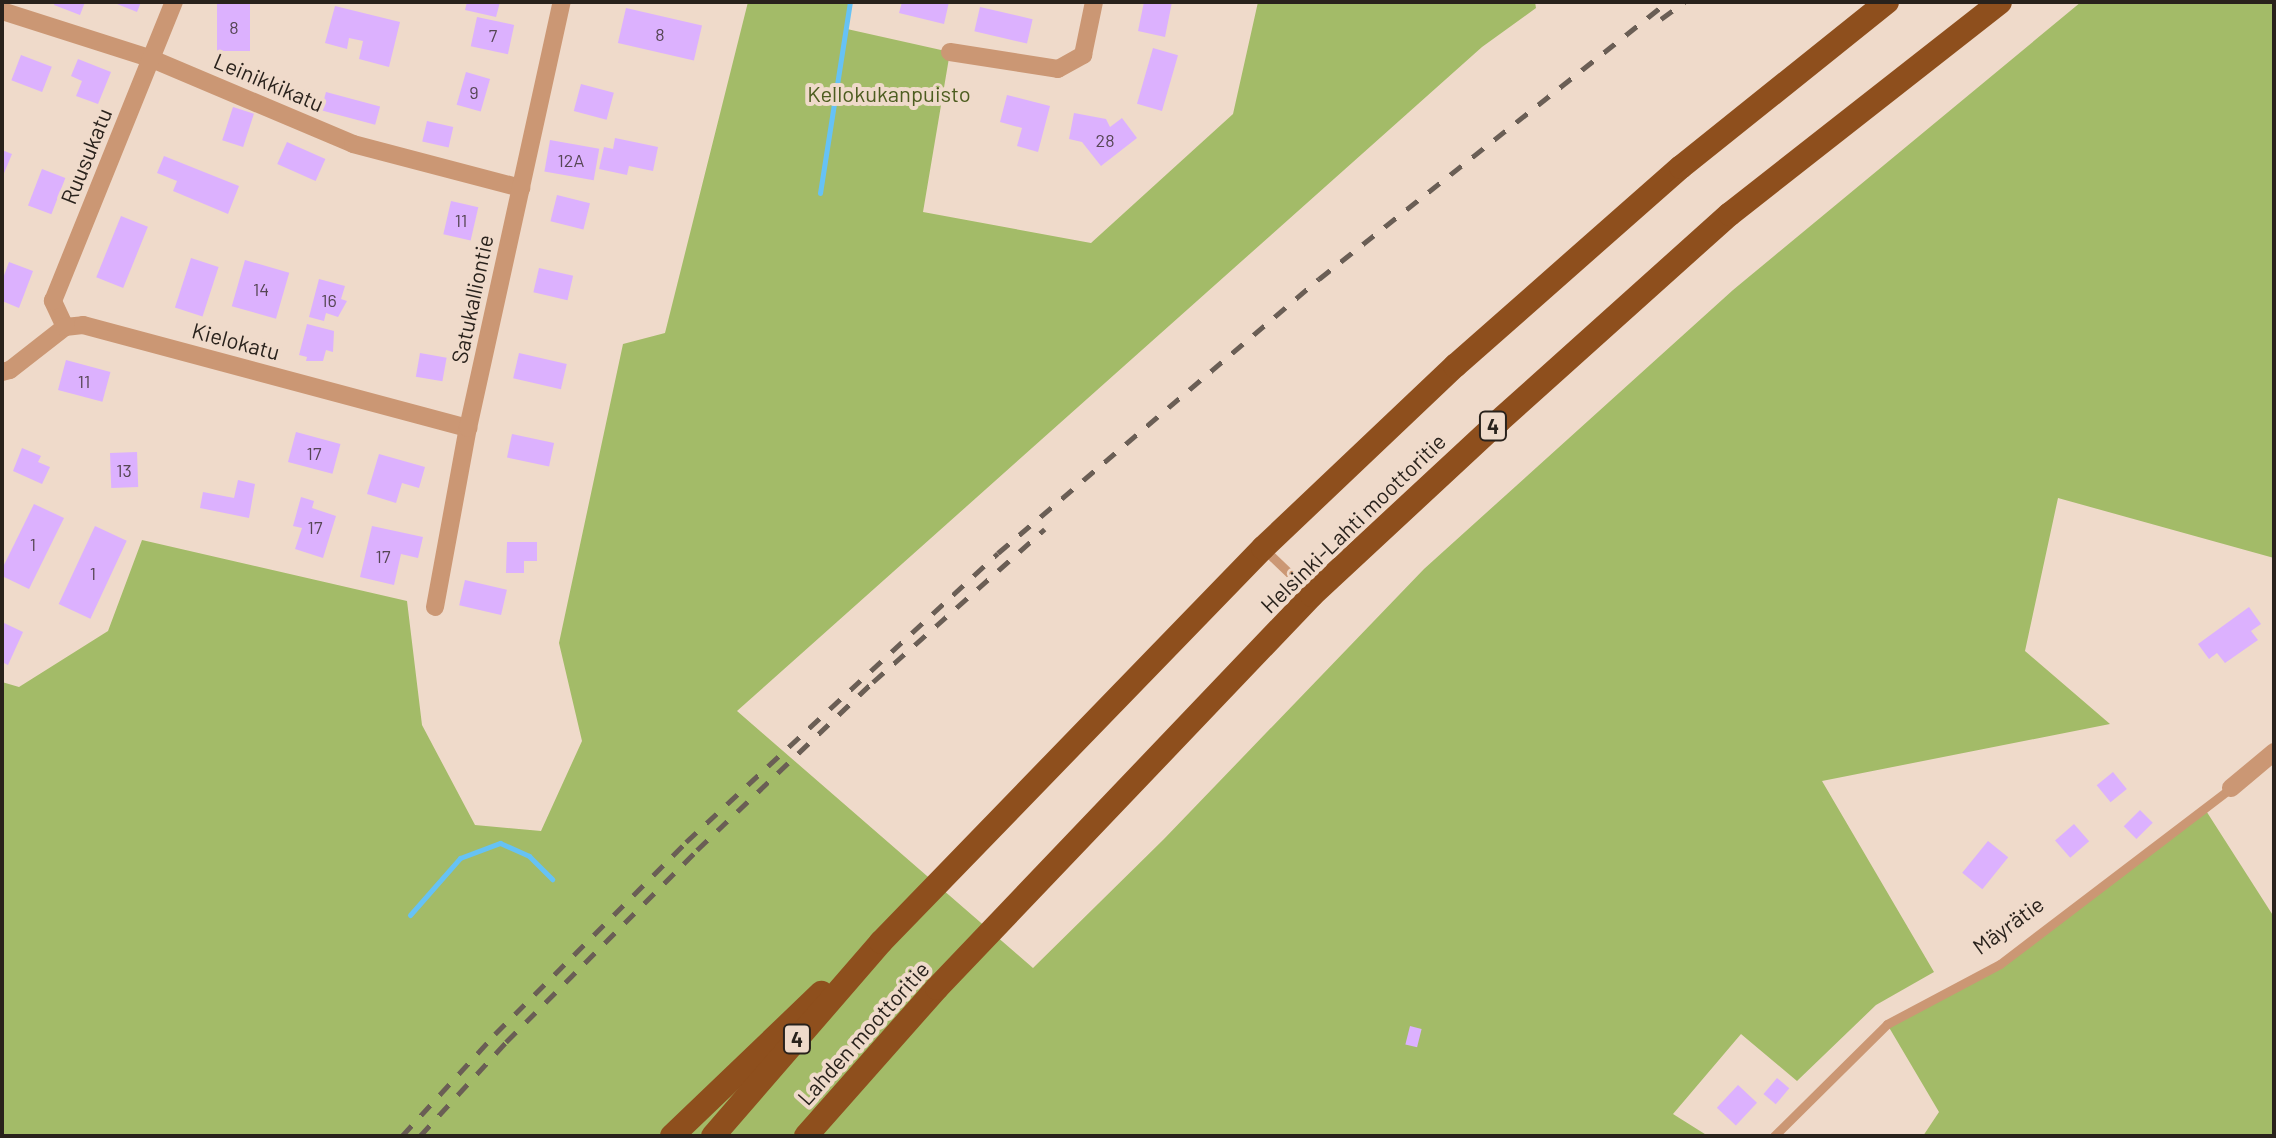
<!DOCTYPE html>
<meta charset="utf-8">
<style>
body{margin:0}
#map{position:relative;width:2276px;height:1138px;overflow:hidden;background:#efdaca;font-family:Barlow,sans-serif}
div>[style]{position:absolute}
.green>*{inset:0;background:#a3bb68}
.stream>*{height:5px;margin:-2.5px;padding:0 2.5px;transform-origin:2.5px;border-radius:2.5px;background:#66c2f5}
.building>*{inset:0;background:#dcb1fe;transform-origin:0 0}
.service>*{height:9px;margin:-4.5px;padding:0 4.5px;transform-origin:4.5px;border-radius:4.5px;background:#cb9774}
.minor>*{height:18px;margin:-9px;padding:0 9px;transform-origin:9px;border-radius:9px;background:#cb9774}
.motorway>*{height:24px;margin:-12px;padding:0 12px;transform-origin:12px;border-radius:12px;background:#8e4f1d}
.rail>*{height:5px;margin-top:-2.5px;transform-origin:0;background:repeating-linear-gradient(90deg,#6a5e55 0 14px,transparent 0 28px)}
span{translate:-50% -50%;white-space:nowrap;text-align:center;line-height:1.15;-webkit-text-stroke:8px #efdaca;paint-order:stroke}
.number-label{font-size:18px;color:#564654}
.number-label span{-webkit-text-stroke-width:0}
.shield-label span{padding:2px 6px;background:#efdaca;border:2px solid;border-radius:6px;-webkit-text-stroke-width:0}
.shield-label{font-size:20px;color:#29221c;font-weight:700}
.street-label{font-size:22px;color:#29221c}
.park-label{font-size:22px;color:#4d5d20}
.frame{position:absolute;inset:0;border:4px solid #29221c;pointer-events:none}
</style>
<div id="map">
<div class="green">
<div style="clip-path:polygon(748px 2px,850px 2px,847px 29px,950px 52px,923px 212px,1091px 243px,1233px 114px,1258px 2px,1535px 2px,1536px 8px,1482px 47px,737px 711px,1033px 968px,1164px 839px,1424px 569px,1733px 290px,2081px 2px,2274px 2px,2274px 558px,2058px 498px,2025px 651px,2110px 724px,1822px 781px,1934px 972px,1876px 1005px,1797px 1081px,1741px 1034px,1673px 1114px,1708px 1136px,2px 1136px,2px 682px,19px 687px,108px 631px,142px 540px,407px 601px,422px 725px,475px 825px,541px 831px,582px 741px,559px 643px,623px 344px,665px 333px)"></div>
<div style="clip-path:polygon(2203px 806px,2274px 917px,2274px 1136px,1923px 1136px,1939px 1112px,1887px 1024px,2000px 964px)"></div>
</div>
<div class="stream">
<div style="left:820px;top:193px;width:193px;rotate:-81.1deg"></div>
<div style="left:410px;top:915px;width:76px;rotate:-48.7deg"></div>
<div style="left:460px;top:858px;width:43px;rotate:-20.6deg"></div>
<div style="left:500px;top:843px;width:32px;rotate:24deg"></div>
<div style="left:529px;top:856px;width:33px;rotate:45deg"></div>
</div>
<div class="building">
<div style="clip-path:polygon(55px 2px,85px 2px,80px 15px,54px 5px)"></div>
<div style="clip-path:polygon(112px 2px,141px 2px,137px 12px)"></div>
<div style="left:217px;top:2px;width:33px;height:49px"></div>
<div style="clip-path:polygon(467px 2px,500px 2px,496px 17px,465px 10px)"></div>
<div style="clip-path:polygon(902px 2px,949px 2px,944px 24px,899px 13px)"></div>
<div style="clip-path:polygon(1144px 2px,1172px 2px,1165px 37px,1138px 31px)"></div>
<div style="clip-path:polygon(335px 6px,400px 22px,389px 67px,359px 59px,363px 41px,349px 38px,347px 49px,325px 43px)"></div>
<div style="left:980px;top:7px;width:54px;height:25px;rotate:13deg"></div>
<div style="left:626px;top:8px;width:78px;height:36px;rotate:13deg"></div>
<div style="left:477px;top:17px;width:38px;height:30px;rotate:12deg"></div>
<div style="left:1153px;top:48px;width:26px;height:58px;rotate:16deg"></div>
<div style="left:21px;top:55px;width:33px;height:27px;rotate:21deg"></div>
<div style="clip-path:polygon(78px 59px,111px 72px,98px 104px,76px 96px,82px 81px,71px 76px)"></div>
<div style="left:466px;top:72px;width:25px;height:34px;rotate:16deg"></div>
<div style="left:581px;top:84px;width:34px;height:28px;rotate:15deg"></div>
<div style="left:326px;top:92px;width:56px;height:19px;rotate:15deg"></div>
<div style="clip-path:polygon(1007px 95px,1050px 106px,1038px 152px,1017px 146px,1022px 128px,1000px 122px)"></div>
<div style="left:233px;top:107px;width:22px;height:35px;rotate:18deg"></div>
<div style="clip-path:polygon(1074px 113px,1106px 119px,1110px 127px,1122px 118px,1137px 138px,1101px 166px,1082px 142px,1069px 139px)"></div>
<div style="left:427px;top:121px;width:27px;height:21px;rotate:13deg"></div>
<div style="clip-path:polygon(615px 138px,658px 147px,653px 171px,629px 166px,627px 175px,599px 169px,604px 147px,613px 149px)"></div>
<div style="left:550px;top:140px;width:50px;height:32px;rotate:10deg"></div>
<div style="left:287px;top:142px;width:42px;height:24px;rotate:24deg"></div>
<div style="clip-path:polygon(2px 150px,12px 154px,2px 178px)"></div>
<div style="clip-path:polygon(164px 156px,239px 186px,228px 214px,173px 191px,177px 181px,157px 173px)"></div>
<div style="left:42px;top:169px;width:25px;height:39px;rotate:21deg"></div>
<div style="left:557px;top:195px;width:34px;height:27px;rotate:14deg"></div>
<div style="left:451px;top:201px;width:28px;height:34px;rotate:13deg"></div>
<div style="left:121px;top:216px;width:29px;height:66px;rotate:22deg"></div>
<div style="left:191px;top:258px;width:29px;height:52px;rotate:18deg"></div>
<div style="left:245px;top:260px;width:46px;height:48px;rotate:16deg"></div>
<div style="clip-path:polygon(9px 262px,33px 271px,19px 308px,2px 301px,2px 281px)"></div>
<div style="left:539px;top:268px;width:35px;height:25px;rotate:13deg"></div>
<div style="clip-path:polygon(319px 279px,345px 286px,341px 299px,347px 301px,338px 317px,326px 313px,324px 321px,309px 317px)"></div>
<div style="clip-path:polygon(307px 324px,334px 331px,333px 352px,326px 350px,323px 361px,306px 361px,307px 357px,299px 355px)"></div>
<div style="left:420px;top:353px;width:27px;height:24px;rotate:10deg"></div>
<div style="left:519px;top:353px;width:49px;height:26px;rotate:13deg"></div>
<div style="left:66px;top:360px;width:46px;height:31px;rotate:15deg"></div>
<div style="left:296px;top:432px;width:46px;height:31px;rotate:15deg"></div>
<div style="left:512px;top:434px;width:43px;height:24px;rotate:12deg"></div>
<div style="clip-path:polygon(22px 448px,41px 456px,38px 462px,50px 467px,42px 484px,13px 471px)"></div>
<div style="left:137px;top:452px;width:35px;height:27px;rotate:88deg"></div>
<div style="clip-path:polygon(379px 454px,425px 467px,419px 488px,402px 483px,396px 503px,367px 494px)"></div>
<div style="clip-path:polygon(238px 480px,255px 484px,249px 518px,200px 508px,203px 492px,234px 498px)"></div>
<div style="clip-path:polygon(301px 497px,314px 501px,312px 508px,336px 516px,323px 558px,295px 549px,302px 528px,293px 526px)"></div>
<div style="clip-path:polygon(34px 504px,64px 518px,29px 589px,2px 576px,2px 569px)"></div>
<div style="left:95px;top:526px;width:35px;height:86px;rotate:25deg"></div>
<div style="clip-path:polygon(372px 526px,423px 537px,418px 558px,401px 554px,394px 585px,360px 577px)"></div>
<div style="clip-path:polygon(507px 542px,537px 542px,537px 561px,524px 561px,524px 573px,506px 573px)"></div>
<div style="left:465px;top:580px;width:43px;height:26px;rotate:13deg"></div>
<div style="clip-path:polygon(2249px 607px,2261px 624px,2251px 631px,2258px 640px,2225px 663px,2217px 653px,2209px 659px,2198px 644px)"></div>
<div style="clip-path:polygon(2px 622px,23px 632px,8px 665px,2px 662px)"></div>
<div style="left:2113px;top:772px;width:22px;height:21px;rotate:51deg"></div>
<div style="left:2140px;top:810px;width:18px;height:23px;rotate:45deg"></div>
<div style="left:2074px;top:824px;width:23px;height:25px;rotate:49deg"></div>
<div style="left:1988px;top:841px;width:26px;height:41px;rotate:39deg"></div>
<div style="left:1410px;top:1026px;width:12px;height:19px;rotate:14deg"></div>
<div style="left:1777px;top:1078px;width:16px;height:21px;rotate:40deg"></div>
<div style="left:1738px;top:1085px;width:26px;height:31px;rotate:43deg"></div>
</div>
<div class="service">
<div style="left:1265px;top:550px;width:65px;rotate:43.8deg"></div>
<div style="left:1774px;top:1136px;width:159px;rotate:-44.7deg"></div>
<div style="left:1887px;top:1024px;width:128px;rotate:-28deg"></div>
<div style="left:2000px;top:964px;width:290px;rotate:-37.3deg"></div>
</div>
<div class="minor">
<div style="left:2px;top:11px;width:157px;rotate:17.7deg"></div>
<div style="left:152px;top:59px;width:218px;rotate:22.9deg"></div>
<div style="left:353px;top:144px;width:174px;rotate:14.7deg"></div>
<div style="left:950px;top:52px;width:109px;rotate:8.9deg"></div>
<div style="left:1058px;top:69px;width:29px;rotate:-29deg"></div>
<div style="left:1083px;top:55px;width:54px;rotate:-78.3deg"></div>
<div style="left:65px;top:327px;width:29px;rotate:-115deg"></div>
<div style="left:53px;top:301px;width:323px;rotate:-68deg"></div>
<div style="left:2px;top:372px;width:8px;rotate:-14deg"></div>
<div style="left:10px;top:370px;width:70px;rotate:-38deg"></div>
<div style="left:65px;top:327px;width:18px;rotate:-6deg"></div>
<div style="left:83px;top:325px;width:399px;rotate:15deg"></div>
<div style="left:435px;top:607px;width:182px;rotate:-79.6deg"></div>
<div style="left:468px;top:428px;width:436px;rotate:-77.6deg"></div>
<div style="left:2231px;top:788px;width:56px;rotate:-39.9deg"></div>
</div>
<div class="motorway">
<div style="left:672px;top:1136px;width:207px;rotate:-43.8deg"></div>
<div style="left:713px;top:1136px;width:257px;rotate:-49.1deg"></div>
<div style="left:881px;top:942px;width:549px;rotate:-45.89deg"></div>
<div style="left:1263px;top:548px;width:265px;rotate:-43.5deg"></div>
<div style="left:1455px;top:366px;width:301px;rotate:-41.4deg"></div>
<div style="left:1681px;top:167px;width:264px;rotate:-38.7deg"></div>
<div style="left:806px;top:1136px;width:198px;rotate:-48.5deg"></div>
<div style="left:937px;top:988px;width:543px;rotate:-46.34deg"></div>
<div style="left:1312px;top:595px;width:255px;rotate:-42.9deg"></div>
<div style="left:1499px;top:421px;width:310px;rotate:-41.9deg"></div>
<div style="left:1730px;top:214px;width:343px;rotate:-38.1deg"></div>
</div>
<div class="rail">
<div style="left:1661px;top:19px;width:29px;rotate:-36deg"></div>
<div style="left:402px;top:1136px;width:138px;rotate:-47.6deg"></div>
<div style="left:495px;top:1034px;width:271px;rotate:-45.1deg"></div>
<div style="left:686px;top:842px;width:425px;rotate:-42.8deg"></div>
<div style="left:998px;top:553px;width:422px;rotate:-40.5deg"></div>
<div style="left:1319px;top:279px;width:445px;rotate:-38.5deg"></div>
<div style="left:420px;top:1136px;width:127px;rotate:-47.5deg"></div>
<div style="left:506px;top:1042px;width:271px;rotate:-45.1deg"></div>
<div style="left:697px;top:850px;width:243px;rotate:-43.7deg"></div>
<div style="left:873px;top:682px;width:230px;rotate:-41.7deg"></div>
</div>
<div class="number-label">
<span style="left:234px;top:27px">8</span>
<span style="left:660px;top:34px">8</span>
<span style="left:493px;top:35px">7</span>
<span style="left:474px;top:92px">9</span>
<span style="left:1105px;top:140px">28</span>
<span style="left:571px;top:160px">12A</span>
<span style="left:461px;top:220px">11</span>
<span style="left:261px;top:289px">14</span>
<span style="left:329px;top:300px">16</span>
<span style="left:84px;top:381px">11</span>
<span style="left:314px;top:453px">17</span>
<span style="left:124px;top:470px">13</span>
<span style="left:315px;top:527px">17</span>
<span style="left:33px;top:544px">1</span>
<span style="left:383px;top:556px">17</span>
<span style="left:93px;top:573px">1</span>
</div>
<div class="shield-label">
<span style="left:1493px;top:426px">4</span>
<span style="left:797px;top:1039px">4</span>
</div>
<div class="street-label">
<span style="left:269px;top:82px;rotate:23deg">Leinikkikatu</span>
<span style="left:86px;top:156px;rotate:-68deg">Ruusukatu</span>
<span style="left:472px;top:299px;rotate:-78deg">Satukalliontie</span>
<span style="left:236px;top:341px;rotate:15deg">Kielokatu</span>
<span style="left:1353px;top:523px;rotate:-44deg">Helsinki-Lahti moottoritie</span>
<span style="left:2008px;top:925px;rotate:-36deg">Mäyrätie</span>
<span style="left:863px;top:1033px;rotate:-48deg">Lahden moottoritie</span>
</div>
<div class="park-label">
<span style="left:889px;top:94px">Kellokukanpuisto</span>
</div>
<div class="frame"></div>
</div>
